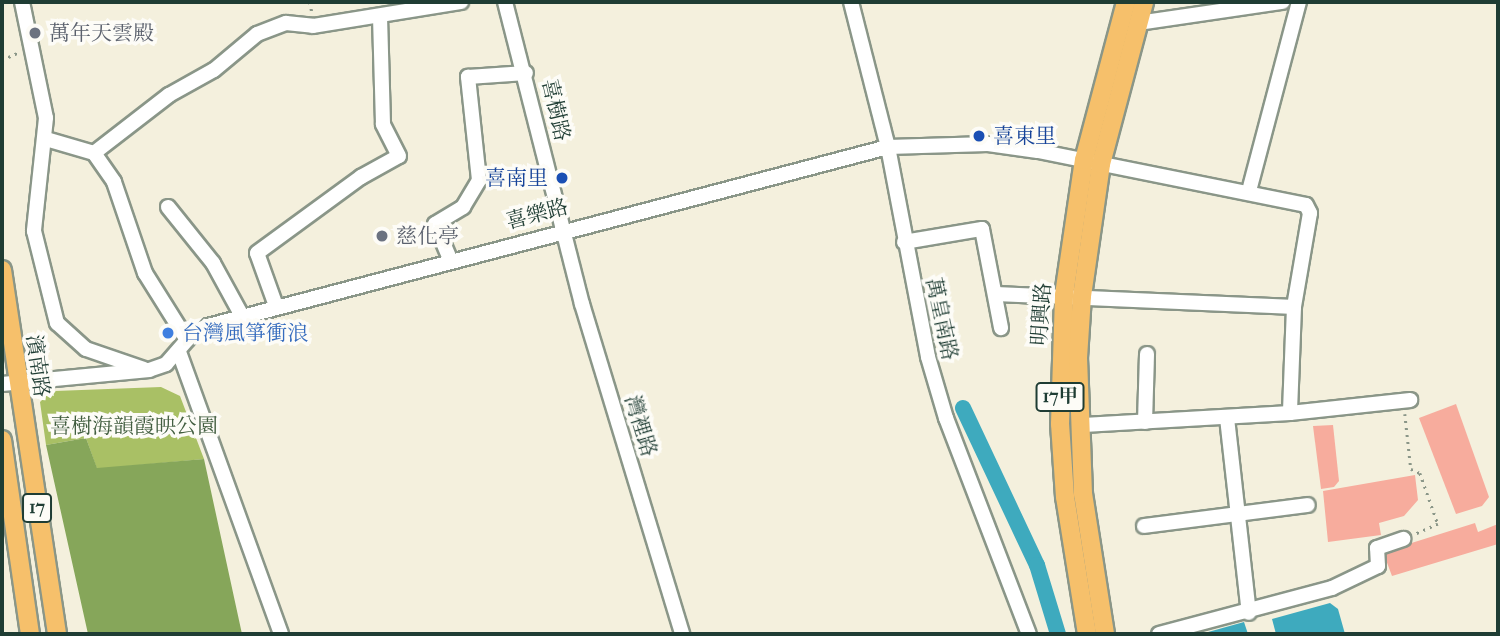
<!DOCTYPE html>
<meta charset="utf-8">
<style>
body{margin:0}
#map{position:relative;width:1500px;height:636px;overflow:hidden;background:#f4f0dd;font-family:"IM FELL French Canon","Noto Serif TC",serif}
div>[style]{position:absolute}
.green>*{inset:0;background:#a9c065}
.forest>*{inset:0;background:#86a65a}
.water>*{inset:0;background:#3eaabe}
.canal>*{height:16px;margin:-8px;padding:0 8px;transform-origin:8px;border-radius:8px;background:#3eaabe}
.building>*{inset:0;background:#f7ac9d}
.path>*{height:2.5px;margin-top:-1.25px;transform-origin:0;background:repeating-linear-gradient(90deg,#8a9688 0 2px,transparent 0 7px)}
.roads{filter:drop-shadow(2px 0 #8a9688) drop-shadow(-2px 0 #8a9688) drop-shadow(0 2px #8a9688) drop-shadow(0 -2px #8a9688)}
.minor>*{height:14px;margin:-7px;padding:0 7px;transform-origin:7px;border-radius:7px;background:#fff}
.major>*{height:18px;margin:-9px;padding:0 9px;transform-origin:9px;border-radius:9px;background:#f6c06b}
.dots>*{width:19px;height:19px;translate:-50% -50%;box-sizing:border-box;border:4px solid #fdfcf7;border-radius:50%}
span{translate:-50% -50%;white-space:nowrap;text-align:center;line-height:1.15;-webkit-text-stroke:7px #fdfcf7;paint-order:stroke}
.shield-label span{padding:2px 5px;background:#fdfcf7;border:2px solid;border-radius:5px;-webkit-text-stroke-width:0}
.shield-label{font-size:19px;color:#1f3d34;font-weight:700}
.worship-label{font-size:21px;color:#5b616d}
.left{translate:0 -50%;text-align:left}
.street-label{font-size:21px;color:#1f3d34}
.transit-label{font-size:21px;color:#164399}
.right{translate:-100% -50%;text-align:right}
.shop-label{font-size:21px;color:#366cbe}
.park-label{font-size:21px;color:#425e40}
.frame{position:absolute;inset:0;border:4px solid #1f3d34;pointer-events:none}
</style>
<div id="map">
<div class="green">
<div style="clip-path:polygon(161px 387px,180px 396px,204px 459px,97px 469px,86px 438px,46px 445px,40px 402px,46px 396px,55px 391px)"></div>
</div>
<div class="forest">
<div style="clip-path:polygon(86px 438px,97px 468px,204px 459px,242px 634px,88px 634px,46px 445px)"></div>
</div>
<div class="water">
<div style="clip-path:polygon(1330px 603px,1338px 609px,1345px 634px,1276px 634px,1272px 619px)"></div>
<div style="clip-path:polygon(1244px 622px,1248px 634px,1201px 634px)"></div>
</div>
<div class="canal">
<div style="left:963px;top:408px;width:174px;rotate:64.8deg"></div>
<div style="left:1037px;top:565px;width:72px;rotate:73.1deg"></div>
</div>
<div class="building">
<div style="clip-path:polygon(1456px 404px,1489px 497px,1482px 506px,1456px 514px,1419px 418px)"></div>
<div style="clip-path:polygon(1333px 425px,1339px 481px,1334px 487px,1321px 489px,1313px 426px)"></div>
<div style="clip-path:polygon(1415px 475px,1418px 500px,1404px 516px,1379px 523px,1381px 535px,1328px 542px,1323px 491px)"></div>
<div style="clip-path:polygon(1475px 523px,1478px 532px,1498px 524px,1498px 544px,1392px 576px,1383px 552px)"></div>
</div>
<div class="path">
<div style="left:310px;top:2px;width:10px;rotate:79deg"></div>
<div style="left:2px;top:60px;width:17px;rotate:-25deg"></div>
<div style="left:1405px;top:414px;width:55px;rotate:83.8deg"></div>
<div style="left:1411px;top:469px;width:10px;rotate:24deg"></div>
<div style="left:1420px;top:473px;width:54px;rotate:70.6deg"></div>
<div style="left:1438px;top:524px;width:24px;rotate:156deg"></div>
</div>
<div class="roads">
<div class="minor">
<div style="left:22px;top:2px;width:118px;rotate:78.3deg"></div>
<div style="left:46px;top:118px;width:114px;rotate:96.1deg"></div>
<div style="left:34px;top:231px;width:95px;rotate:76deg"></div>
<div style="left:57px;top:323px;width:39px;rotate:42deg"></div>
<div style="left:86px;top:349px;width:61px;rotate:19deg"></div>
<div style="left:505px;top:2px;width:312px;rotate:75.7deg"></div>
<div style="left:582px;top:304px;width:345px;rotate:73.1deg"></div>
<div style="left:851px;top:2px;width:150px;rotate:75.7deg"></div>
<div style="left:888px;top:147px;width:214px;rotate:79.2deg"></div>
<div style="left:928px;top:357px;width:64px;rotate:73.6deg"></div>
<div style="left:946px;top:418px;width:231px;rotate:69deg"></div>
<div style="left:1138px;top:23px;width:146px;rotate:-8.3deg"></div>
<div style="left:46px;top:139px;width:50px;rotate:16.3deg"></div>
<div style="left:94px;top:153px;width:35px;rotate:55deg"></div>
<div style="left:114px;top:182px;width:96px;rotate:71.2deg"></div>
<div style="left:145px;top:273px;width:79px;rotate:57.9deg"></div>
<div style="left:94px;top:153px;width:95px;rotate:-37.7deg"></div>
<div style="left:169px;top:95px;width:51px;rotate:-29.1deg"></div>
<div style="left:214px;top:70px;width:56px;rotate:-39.9deg"></div>
<div style="left:257px;top:34px;width:31px;rotate:-21deg"></div>
<div style="left:286px;top:23px;width:27px;rotate:6deg"></div>
<div style="left:313px;top:26px;width:150px;rotate:-9.2deg"></div>
<div style="left:1249px;top:191px;width:196px;rotate:-75.2deg"></div>
<div style="left:168px;top:207px;width:72px;rotate:51.2deg"></div>
<div style="left:213px;top:263px;width:60px;rotate:61.3deg"></div>
<div style="left:904px;top:242px;width:79px;rotate:-9.5deg"></div>
<div style="left:982px;top:229px;width:101px;rotate:79.1deg"></div>
<div style="left:450px;top:259px;width:38px;rotate:-113deg"></div>
<div style="left:435px;top:224px;width:33px;rotate:-31deg"></div>
<div style="left:463px;top:207px;width:31px;rotate:-59deg"></div>
<div style="left:479px;top:180px;width:104px;rotate:-96.1deg"></div>
<div style="left:468px;top:77px;width:58px;rotate:-3.9deg"></div>
<div style="left:997px;top:294px;width:297px;rotate:2.5deg"></div>
<div style="left:276px;top:306px;width:56px;rotate:-109.7deg"></div>
<div style="left:257px;top:253px;width:129px;rotate:-36.2deg"></div>
<div style="left:361px;top:177px;width:43px;rotate:-28.9deg"></div>
<div style="left:399px;top:156px;width:36px;rotate:-117deg"></div>
<div style="left:383px;top:124px;width:108px;rotate:-91.6deg"></div>
<div style="left:179px;top:352px;width:300px;rotate:70.1deg"></div>
<div style="left:2px;top:384px;width:148px;rotate:-5.4deg"></div>
<div style="left:149px;top:370px;width:18px;rotate:-19deg"></div>
<div style="left:166px;top:364px;width:44px;rotate:-48.7deg"></div>
<div style="left:195px;top:331px;width:14px;rotate:-21deg"></div>
<div style="left:208px;top:326px;width:703px;rotate:-14.75deg"></div>
<div style="left:888px;top:147px;width:100px;rotate:-1.7deg"></div>
<div style="left:988px;top:144px;width:50px;rotate:8deg"></div>
<div style="left:1038px;top:151px;width:273px;rotate:11.4deg"></div>
<div style="left:1306px;top:205px;width:9px;rotate:63deg"></div>
<div style="left:1310px;top:213px;width:95px;rotate:99.7deg"></div>
<div style="left:1294px;top:307px;width:106px;rotate:92.2deg"></div>
<div style="left:1290px;top:413px;width:211px;rotate:176.7deg"></div>
<div style="left:1290px;top:413px;width:121px;rotate:-6.2deg"></div>
<div style="left:1227px;top:418px;width:196px;rotate:83.6deg"></div>
<div style="left:1145px;top:422px;width:68px;rotate:-88.3deg"></div>
<div style="left:1144px;top:526px;width:165px;rotate:-7.3deg"></div>
<div style="left:1159px;top:634px;width:179px;rotate:-14.9deg"></div>
<div style="left:1332px;top:588px;width:51px;rotate:-25.6deg"></div>
<div style="left:1378px;top:566px;width:18px;rotate:-93deg"></div>
<div style="left:1377px;top:548px;width:28px;rotate:-19deg"></div>
</div>
<div class="major">
<div style="left:2px;top:270px;width:368px;rotate:81.4deg"></div>
<div style="left:2px;top:440px;width:196px;rotate:81.8deg"></div>
<div style="left:1087px;top:634px;width:139px;rotate:-99.1deg"></div>
<div style="left:1065px;top:497px;width:73px;rotate:-93.9deg"></div>
<div style="left:1060px;top:424px;width:129px;rotate:-88.2deg"></div>
<div style="left:1064px;top:295px;width:136px;rotate:-81.6deg"></div>
<div style="left:1084px;top:160px;width:163px;rotate:-75.1deg"></div>
<div style="left:1105px;top:634px;width:142px;rotate:-98.9deg"></div>
<div style="left:1083px;top:494px;width:136px;rotate:-92.1deg"></div>
<div style="left:1078px;top:358px;width:62px;rotate:-86.3deg"></div>
<div style="left:1082px;top:296px;width:133px;rotate:-81.8deg"></div>
<div style="left:1101px;top:164px;width:168px;rotate:-75.1deg"></div>
</div>
</div>
<div class="dots">
<div style="left:35px;top:33px;background:#6b7280"></div>
<div style="left:979px;top:136px;background:#1a4fb4"></div>
<div style="left:562px;top:178px;background:#1a4fb4"></div>
<div style="left:382px;top:236px;background:#6b7280"></div>
<div style="left:168px;top:333px;background:#3f7fe0"></div>
</div>
<div class="shield-label">
<span style="left:1060px;top:397px">17甲</span>
<span style="left:37px;top:508px">17</span>
</div>
<div class="worship-label">
<span class="left" style="left:49px;top:33px">萬年天雲殿</span>
<span class="left" style="left:396px;top:236px">慈化亭</span>
</div>
<div class="street-label">
<span style="left:556px;top:110px;rotate:77deg">喜樹路</span>
<span style="left:537px;top:214px;rotate:-15deg">喜樂路</span>
<span style="left:1041px;top:314px;rotate:-86deg">明興路</span>
<span style="left:942px;top:319px;rotate:78deg">萬皇南路</span>
<span style="left:38px;top:366px;rotate:82deg">濱南路</span>
<span style="left:641px;top:426px;rotate:73deg">灣裡路</span>
</div>
<div class="transit-label">
<span class="left" style="left:993px;top:136px">喜東里</span>
<span class="right" style="left:548px;top:178px">喜南里</span>
</div>
<div class="shop-label">
<span class="left" style="left:182px;top:333px">台灣風箏衝浪</span>
</div>
<div class="park-label">
<span style="left:134px;top:426px">喜樹海韻霞映公園</span>
</div>
<div class="frame"></div>
</div>
